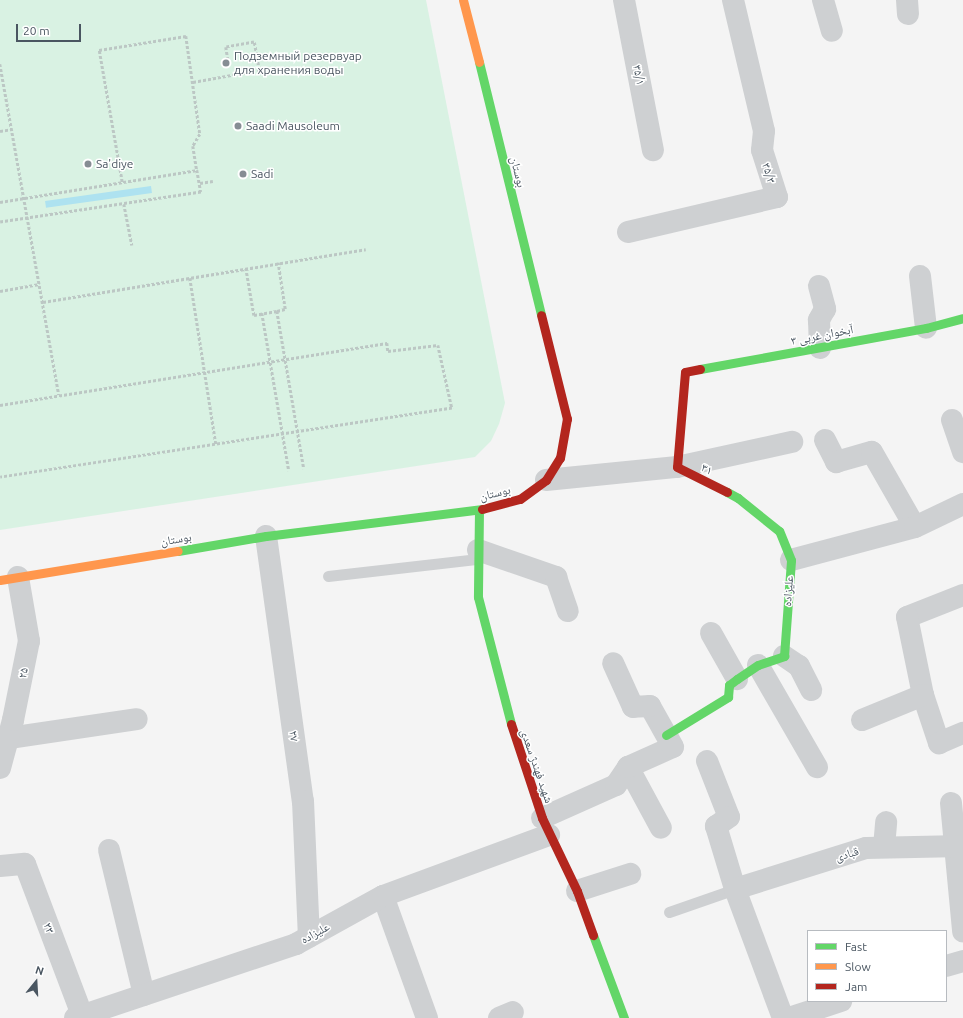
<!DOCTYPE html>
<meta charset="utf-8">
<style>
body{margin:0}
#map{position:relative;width:963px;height:1018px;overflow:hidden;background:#f4f4f4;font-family:Ubuntu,"Noto Naskh Arabic",sans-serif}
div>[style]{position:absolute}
.green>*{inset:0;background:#d9f2e3}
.water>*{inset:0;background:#aee2f0;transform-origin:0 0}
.path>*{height:2.5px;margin-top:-1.25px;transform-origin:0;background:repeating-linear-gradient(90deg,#bcc7c4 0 3px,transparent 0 5px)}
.lane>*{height:11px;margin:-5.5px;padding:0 5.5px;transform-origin:5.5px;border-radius:5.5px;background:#ced0d2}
.street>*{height:22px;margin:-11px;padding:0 11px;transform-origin:11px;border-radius:11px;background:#ced0d2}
.fast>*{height:9px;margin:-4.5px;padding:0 4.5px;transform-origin:4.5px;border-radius:4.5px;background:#63d668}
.slow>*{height:9px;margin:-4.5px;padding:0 4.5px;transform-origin:4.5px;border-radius:4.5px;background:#ff974d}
.jam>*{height:9px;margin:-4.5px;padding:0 4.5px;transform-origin:4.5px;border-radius:4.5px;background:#b3261e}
.dots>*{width:11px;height:11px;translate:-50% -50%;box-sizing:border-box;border:2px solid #fff;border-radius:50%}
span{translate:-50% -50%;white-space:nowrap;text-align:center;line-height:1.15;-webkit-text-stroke:3px #fff;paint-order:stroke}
.poi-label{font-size:12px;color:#4a5661}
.left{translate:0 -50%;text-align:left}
.street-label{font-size:12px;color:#4a5661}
.legend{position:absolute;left:807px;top:930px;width:140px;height:72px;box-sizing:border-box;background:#fff;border:1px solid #b7bbc0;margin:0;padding:5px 7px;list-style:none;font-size:12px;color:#4a5661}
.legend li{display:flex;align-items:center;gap:8px;height:20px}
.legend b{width:20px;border:1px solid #b7bbc0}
.north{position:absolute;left:16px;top:962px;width:40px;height:40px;-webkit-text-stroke:3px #fff;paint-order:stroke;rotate:18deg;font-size:11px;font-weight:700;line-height:16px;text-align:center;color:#4a5661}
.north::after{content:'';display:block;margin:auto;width:14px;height:18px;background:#4a5661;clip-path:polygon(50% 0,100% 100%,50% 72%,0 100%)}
.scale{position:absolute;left:16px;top:24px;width:65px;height:18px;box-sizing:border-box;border:2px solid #4a5661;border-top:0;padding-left:5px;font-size:12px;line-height:14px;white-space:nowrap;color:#4a5661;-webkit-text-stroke:3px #fff;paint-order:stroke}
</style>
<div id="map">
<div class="green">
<div style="clip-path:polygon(0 0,426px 0,505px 403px,499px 424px,491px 441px,475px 457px,0 530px)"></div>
</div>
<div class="water">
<div style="left:151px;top:186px;width:7px;height:107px;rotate:82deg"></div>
</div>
<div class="path">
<div style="left:0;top:64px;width:336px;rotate:79.9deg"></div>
<div style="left:193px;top:82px;width:67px;rotate:-10.3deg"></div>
<div style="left:259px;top:70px;width:28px;rotate:-100deg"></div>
<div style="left:254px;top:42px;width:28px;rotate:170deg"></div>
<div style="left:226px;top:47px;width:12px;rotate:81deg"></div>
<div style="left:0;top:131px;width:12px;rotate:-9deg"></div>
<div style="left:122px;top:182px;width:134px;rotate:-99.9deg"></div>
<div style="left:99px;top:50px;width:88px;rotate:-9.1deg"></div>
<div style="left:186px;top:36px;width:99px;rotate:81.9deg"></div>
<div style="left:200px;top:134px;width:14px;rotate:120deg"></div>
<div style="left:193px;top:146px;width:24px;rotate:81deg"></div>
<div style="left:200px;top:183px;width:13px;rotate:-9deg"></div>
<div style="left:0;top:202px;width:200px;rotate:-9.2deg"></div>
<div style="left:197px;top:170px;width:22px;rotate:80deg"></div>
<div style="left:201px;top:192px;width:203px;rotate:171.5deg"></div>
<div style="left:124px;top:204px;width:42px;rotate:79deg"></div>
<div style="left:246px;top:268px;width:48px;rotate:80.3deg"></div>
<div style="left:254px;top:315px;width:23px;rotate:-10deg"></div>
<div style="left:277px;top:311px;width:8px;rotate:-14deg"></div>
<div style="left:285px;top:309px;width:47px;rotate:-98.7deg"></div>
<div style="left:190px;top:278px;width:168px;rotate:81.1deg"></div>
<div style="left:0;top:291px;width:40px;rotate:-10deg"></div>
<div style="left:43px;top:302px;width:327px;rotate:-9.3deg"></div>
<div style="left:277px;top:311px;width:160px;rotate:80.3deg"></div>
<div style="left:262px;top:313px;width:160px;rotate:80.3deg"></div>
<div style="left:0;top:405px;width:392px;rotate:-9.1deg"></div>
<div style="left:387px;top:343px;width:8px;rotate:83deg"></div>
<div style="left:388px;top:351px;width:50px;rotate:-6.8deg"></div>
<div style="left:438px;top:345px;width:65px;rotate:77.5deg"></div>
<div style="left:452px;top:408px;width:457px;rotate:171.3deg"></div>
</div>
<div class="lane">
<div style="left:328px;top:576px;width:151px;rotate:-6.5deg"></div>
<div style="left:669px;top:912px;width:70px;rotate:-19.2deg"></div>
</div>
<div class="street">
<div style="left:624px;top:0;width:153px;rotate:79.1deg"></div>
<div style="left:823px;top:0;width:32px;rotate:74deg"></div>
<div style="left:907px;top:0;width:14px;rotate:86deg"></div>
<div style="left:628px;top:232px;width:153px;rotate:-13.2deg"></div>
<div style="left:777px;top:197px;width:49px;rotate:-107.7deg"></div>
<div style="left:762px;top:150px;width:19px;rotate:-84deg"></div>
<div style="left:764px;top:131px;width:135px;rotate:-103.3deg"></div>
<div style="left:920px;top:276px;width:52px;rotate:83.4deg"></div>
<div style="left:819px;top:286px;width:24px;rotate:75deg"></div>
<div style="left:825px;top:309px;width:13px;rotate:119deg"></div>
<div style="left:819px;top:320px;width:28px;rotate:88deg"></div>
<div style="left:952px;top:420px;width:34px;rotate:71deg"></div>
<div style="left:825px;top:440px;width:25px;rotate:63deg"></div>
<div style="left:836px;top:462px;width:37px;rotate:-16deg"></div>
<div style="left:872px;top:452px;width:86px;rotate:60.2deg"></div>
<div style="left:546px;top:480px;width:132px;rotate:-5.7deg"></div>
<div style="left:677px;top:467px;width:118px;rotate:-12.3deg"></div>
<div style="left:266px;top:536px;width:268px;rotate:82.1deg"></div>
<div style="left:303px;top:801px;width:136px;rotate:87.5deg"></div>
<div style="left:478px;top:550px;width:83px;rotate:19.1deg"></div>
<div style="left:556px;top:577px;width:36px;rotate:71deg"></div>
<div style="left:791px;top:560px;width:128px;rotate:-14.9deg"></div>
<div style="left:915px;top:527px;width:53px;rotate:-25.6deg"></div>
<div style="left:963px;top:595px;width:60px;rotate:158.6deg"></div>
<div style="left:907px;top:617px;width:80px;rotate:78.4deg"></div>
<div style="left:923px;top:695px;width:51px;rotate:71.6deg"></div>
<div style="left:939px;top:743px;width:26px;rotate:-23deg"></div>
<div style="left:711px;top:633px;width:53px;rotate:60.5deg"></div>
<div style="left:784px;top:656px;width:18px;rotate:34deg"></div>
<div style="left:799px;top:666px;width:27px;rotate:63deg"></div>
<div style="left:758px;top:665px;width:118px;rotate:60deg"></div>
<div style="left:862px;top:720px;width:66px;rotate:-22.3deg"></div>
<div style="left:9px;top:738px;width:129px;rotate:-8.4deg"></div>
<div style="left:707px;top:761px;width:60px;rotate:68.6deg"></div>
<div style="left:729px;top:817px;width:16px;rotate:145deg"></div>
<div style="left:716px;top:826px;width:66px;rotate:73.2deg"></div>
<div style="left:735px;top:889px;width:138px;rotate:69.6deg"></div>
<div style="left:628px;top:767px;width:69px;rotate:61.6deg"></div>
<div style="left:0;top:768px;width:50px;rotate:-74.8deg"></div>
<div style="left:13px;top:720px;width:81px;rotate:-78.6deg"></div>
<div style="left:29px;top:641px;width:65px;rotate:-99.8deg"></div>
<div style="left:951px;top:803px;width:129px;rotate:84.6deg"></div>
<div style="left:542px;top:818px;width:81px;rotate:-24deg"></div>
<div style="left:616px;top:785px;width:22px;rotate:-56deg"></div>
<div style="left:628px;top:767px;width:49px;rotate:-24deg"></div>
<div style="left:673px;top:747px;width:47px;rotate:-119.3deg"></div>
<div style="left:650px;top:706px;width:17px;rotate:177deg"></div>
<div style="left:633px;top:707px;width:48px;rotate:-114.4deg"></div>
<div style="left:884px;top:847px;width:25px;rotate:-85deg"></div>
<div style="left:109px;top:850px;width:149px;rotate:76.4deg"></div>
<div style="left:0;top:866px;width:25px;rotate:-5deg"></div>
<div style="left:25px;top:864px;width:161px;rotate:69.3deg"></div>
<div style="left:735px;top:889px;width:137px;rotate:-17.4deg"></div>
<div style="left:866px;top:848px;width:97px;rotate:-1.2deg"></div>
<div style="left:577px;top:891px;width:56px;rotate:-17.8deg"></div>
<div style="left:383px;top:896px;width:130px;rotate:70.2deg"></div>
<div style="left:946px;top:966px;width:18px;rotate:-16deg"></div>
<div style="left:75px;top:1018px;width:233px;rotate:-18.5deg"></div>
<div style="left:296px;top:944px;width:99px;rotate:-28.9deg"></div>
<div style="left:383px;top:896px;width:177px;rotate:-20.2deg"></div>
<div style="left:499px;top:1018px;width:15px;rotate:-23deg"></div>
<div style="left:789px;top:1018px;width:55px;rotate:-18.1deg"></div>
</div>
<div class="fast">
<div style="left:479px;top:62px;width:260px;rotate:76.2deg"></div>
<div style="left:700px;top:369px;width:230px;rotate:-10.3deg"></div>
<div style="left:926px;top:328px;width:38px;rotate:-15deg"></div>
<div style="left:479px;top:510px;width:87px;rotate:90.7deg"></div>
<div style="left:478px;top:597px;width:131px;rotate:75.4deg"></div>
<div style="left:178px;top:551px;width:89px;rotate:-9.7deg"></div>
<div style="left:266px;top:536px;width:218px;rotate:-7.1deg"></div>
<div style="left:666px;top:735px;width:73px;rotate:-31.5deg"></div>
<div style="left:728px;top:697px;width:12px;rotate:-85deg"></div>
<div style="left:729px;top:685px;width:10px;rotate:-37deg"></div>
<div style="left:737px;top:679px;width:25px;rotate:-34deg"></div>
<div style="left:758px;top:665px;width:28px;rotate:-19deg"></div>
<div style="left:784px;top:656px;width:96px;rotate:-85.8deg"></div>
<div style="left:791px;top:560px;width:31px;rotate:-112deg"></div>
<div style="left:779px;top:531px;width:53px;rotate:-141.2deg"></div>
<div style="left:738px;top:498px;width:13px;rotate:-151deg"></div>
<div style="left:593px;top:935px;width:89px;rotate:69.5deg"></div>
</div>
<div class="slow">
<div style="left:463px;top:0;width:64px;rotate:75.5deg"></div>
<div style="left:0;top:580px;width:180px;rotate:-9.3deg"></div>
</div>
<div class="jam">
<div style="left:700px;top:369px;width:15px;rotate:169deg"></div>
<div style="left:685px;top:372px;width:95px;rotate:94.8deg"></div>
<div style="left:677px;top:467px;width:56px;rotate:26.6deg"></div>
<div style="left:482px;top:509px;width:39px;rotate:-15deg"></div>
<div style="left:520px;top:499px;width:32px;rotate:-36deg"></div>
<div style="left:546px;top:480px;width:26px;rotate:-58deg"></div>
<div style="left:560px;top:458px;width:40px;rotate:-80deg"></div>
<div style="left:567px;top:419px;width:107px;rotate:-104deg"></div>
<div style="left:511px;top:724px;width:99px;rotate:71.7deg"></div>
<div style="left:542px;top:818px;width:81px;rotate:64.4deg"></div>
<div style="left:577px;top:891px;width:47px;rotate:70deg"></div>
</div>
<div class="dots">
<div style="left:226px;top:63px;background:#868d94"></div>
<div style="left:238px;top:126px;background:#868d94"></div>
<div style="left:88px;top:164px;background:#868d94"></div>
<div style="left:243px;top:174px;background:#868d94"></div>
</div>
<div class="poi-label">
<span class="left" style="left:234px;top:63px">Подземный резервуар<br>для хранения воды</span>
<span class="left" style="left:246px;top:126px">Saadi Mausoleum</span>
<span class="left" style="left:96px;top:164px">Sa'diye</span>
<span class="left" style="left:251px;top:174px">Sadi</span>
</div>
<div class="street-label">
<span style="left:639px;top:75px;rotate:79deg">۳۵/۱</span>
<span style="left:518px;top:172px;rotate:76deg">بوستان</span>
<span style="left:769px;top:173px;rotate:73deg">۳۵/۳</span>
<span style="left:822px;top:335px;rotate:-11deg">آبخوان غربی ۳</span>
<span style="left:707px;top:469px;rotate:26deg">۳۱</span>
<span style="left:495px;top:493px;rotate:-14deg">بوستان</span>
<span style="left:176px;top:539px;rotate:-9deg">بوستان</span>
<span style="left:788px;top:591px;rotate:-86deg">علیزاده</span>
<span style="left:23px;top:673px;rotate:-79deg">۲۵</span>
<span style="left:294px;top:736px;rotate:82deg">۲۷</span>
<span style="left:537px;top:766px;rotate:71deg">شهید فهندژ سعدی</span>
<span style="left:847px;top:854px;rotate:-17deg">قبادی</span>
<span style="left:49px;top:928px;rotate:69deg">۲۳</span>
<span style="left:315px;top:933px;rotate:-29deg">علیزاده</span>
</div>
<ul class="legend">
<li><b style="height:5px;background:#63d668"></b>Fast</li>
<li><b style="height:5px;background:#ff974d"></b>Slow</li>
<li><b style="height:5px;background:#b3261e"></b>Jam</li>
</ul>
<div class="north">N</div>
<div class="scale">20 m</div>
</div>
